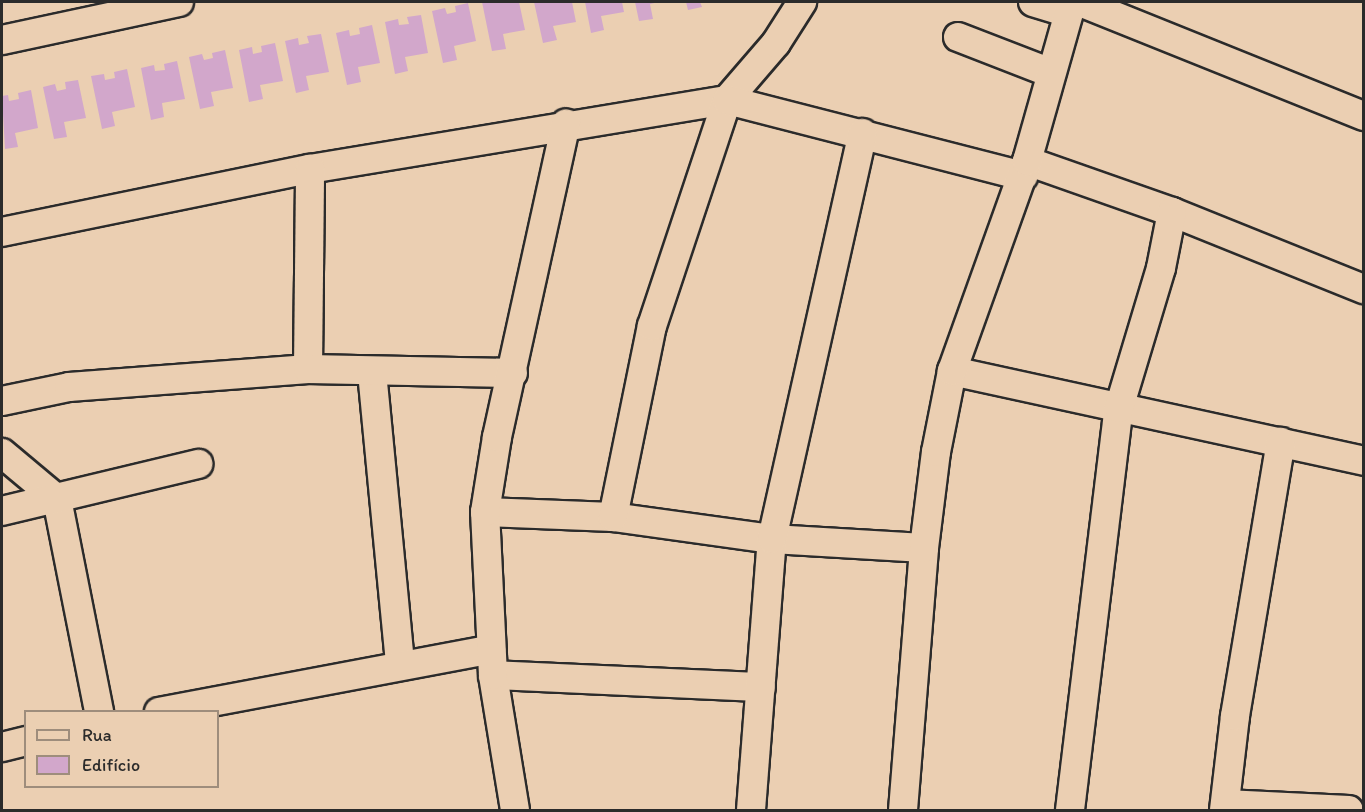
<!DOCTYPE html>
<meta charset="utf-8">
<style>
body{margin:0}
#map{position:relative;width:1365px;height:812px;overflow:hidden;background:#ebcfb2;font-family:Itim,sans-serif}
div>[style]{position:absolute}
.building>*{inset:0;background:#d2a7cb}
.roads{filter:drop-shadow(2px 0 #2b2b2b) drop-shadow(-2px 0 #2b2b2b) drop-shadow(0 2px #2b2b2b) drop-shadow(0 -2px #2b2b2b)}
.minor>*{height:28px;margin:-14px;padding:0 14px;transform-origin:14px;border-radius:14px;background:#ebcfb2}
span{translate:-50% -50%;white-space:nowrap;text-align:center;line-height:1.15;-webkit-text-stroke:5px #ebcfb2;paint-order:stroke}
.frame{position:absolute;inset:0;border:3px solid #2b2b2b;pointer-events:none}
.legend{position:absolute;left:24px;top:710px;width:195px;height:78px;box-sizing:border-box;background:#ebcfb2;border:2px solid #9e8d7c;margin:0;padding:8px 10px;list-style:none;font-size:18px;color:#2b2b2b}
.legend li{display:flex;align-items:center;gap:12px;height:30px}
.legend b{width:30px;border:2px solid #9e8d7c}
</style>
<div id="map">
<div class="building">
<div style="clip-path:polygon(482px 2px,519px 2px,525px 30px,503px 34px,506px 49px,492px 51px)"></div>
<div style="clip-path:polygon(534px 2px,572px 2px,576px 22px,553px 26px,557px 40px,543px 43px)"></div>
<div style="clip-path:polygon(585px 2px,622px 2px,624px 12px,601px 16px,604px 30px,591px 33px)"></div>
<div style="clip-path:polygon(635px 2px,659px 2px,650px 4px,653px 19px,639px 21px)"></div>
<div style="clip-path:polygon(686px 2px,700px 2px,702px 7px,688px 10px)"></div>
<div style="clip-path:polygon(468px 3px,476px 41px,454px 46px,457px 60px,443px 63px,432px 11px,445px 8px,447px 14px,456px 12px,455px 6px)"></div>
<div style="clip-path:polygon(421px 15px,428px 53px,405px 57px,408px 71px,395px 74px,385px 22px,398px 19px,399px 25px,409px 24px,407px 17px)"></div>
<div style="clip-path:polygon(372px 25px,380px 63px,358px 67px,361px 82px,347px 85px,336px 33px,349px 30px,350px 36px,360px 34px,359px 28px)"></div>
<div style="clip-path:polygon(321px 34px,329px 72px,306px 76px,309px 90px,296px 93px,285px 41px,298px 38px,299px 45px,309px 43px,307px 36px)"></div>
<div style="clip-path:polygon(275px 43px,283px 81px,260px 85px,263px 99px,249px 102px,239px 50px,252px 47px,253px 54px,262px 52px,261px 46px)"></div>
<div style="clip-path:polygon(225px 50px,233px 88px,211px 92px,214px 106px,200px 109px,189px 57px,202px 54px,204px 60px,213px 58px,212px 53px)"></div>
<div style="clip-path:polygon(177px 61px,185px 99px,162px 103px,164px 117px,151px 120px,141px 68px,154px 65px,155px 71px,165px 70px,164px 64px)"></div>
<div style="clip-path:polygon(127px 69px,135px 107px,112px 112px,115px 126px,102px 129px,91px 76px,104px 74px,105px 80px,115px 78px,114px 72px)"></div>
<div style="clip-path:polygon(78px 80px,86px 118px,64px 122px,67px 137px,54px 139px,43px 87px,55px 84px,57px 91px,66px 89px,65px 82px)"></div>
<div style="clip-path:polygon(31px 90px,38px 128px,15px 133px,18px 147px,5px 149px,2px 96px,8px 95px,9px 101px,19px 99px,18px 93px)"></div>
</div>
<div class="roads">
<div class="minor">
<div style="left:1033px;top:2px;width:37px;rotate:17deg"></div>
<div style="left:1080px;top:2px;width:306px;rotate:21.9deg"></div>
<div style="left:958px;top:37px;width:100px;rotate:21.2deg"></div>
<div style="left:2px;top:40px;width:181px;rotate:-12.1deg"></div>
<div style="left:1027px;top:161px;width:154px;rotate:19.4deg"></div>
<div style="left:1172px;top:212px;width:207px;rotate:21.9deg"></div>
<div style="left:2px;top:232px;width:314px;rotate:-11.6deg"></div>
<div style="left:310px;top:169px;width:423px;rotate:-9.4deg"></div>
<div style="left:727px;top:100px;width:75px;rotate:-49.3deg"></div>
<div style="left:776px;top:43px;width:49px;rotate:-57.6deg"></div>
<div style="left:308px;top:369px;width:200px;rotate:-89.4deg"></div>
<div style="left:952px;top:371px;width:422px;rotate:12.3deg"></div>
<div style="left:372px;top:372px;width:294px;rotate:84.5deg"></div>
<div style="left:2px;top:401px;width:68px;rotate:-11.8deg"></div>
<div style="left:69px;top:387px;width:240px;rotate:-4.3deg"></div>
<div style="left:308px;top:369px;width:205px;rotate:1.1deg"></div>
<div style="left:2px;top:453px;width:72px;rotate:39.9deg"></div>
<div style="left:57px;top:499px;width:217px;rotate:78.8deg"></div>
<div style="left:2px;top:511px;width:202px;rotate:-13.5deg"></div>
<div style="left:485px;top:512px;width:128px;rotate:2.2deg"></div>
<div style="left:613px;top:517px;width:161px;rotate:7.9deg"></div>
<div style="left:772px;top:539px;width:152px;rotate:3.4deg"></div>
<div style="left:613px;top:517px;width:195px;rotate:-78.5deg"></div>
<div style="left:652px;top:326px;width:238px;rotate:-71.6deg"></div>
<div style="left:727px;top:100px;width:306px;rotate:14.4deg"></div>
<div style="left:493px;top:675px;width:268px;rotate:2.6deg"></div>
<div style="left:159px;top:712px;width:338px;rotate:-10.7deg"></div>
<div style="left:2px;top:747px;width:25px;rotate:-14deg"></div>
<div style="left:1225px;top:804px;width:124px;rotate:2.8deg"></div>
<div style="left:515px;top:810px;width:137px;rotate:-99.3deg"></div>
<div style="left:493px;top:675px;width:163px;rotate:-92.8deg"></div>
<div style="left:485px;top:512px;width:76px;rotate:-80.9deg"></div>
<div style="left:497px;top:437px;width:321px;rotate:-77.6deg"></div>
<div style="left:751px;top:810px;width:272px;rotate:-85.6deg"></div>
<div style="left:772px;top:539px;width:416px;rotate:-77.4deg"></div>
<div style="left:903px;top:810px;width:263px;rotate:-85.4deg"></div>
<div style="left:924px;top:548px;width:97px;rotate:-82.9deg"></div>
<div style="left:936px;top:452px;width:83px;rotate:-78.8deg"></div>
<div style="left:952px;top:371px;width:223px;rotate:-70.3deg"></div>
<div style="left:1027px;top:161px;width:165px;rotate:-74.2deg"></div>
<div style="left:1070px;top:810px;width:405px;rotate:-83.1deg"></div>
<div style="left:1119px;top:408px;width:146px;rotate:-73.3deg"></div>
<div style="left:1161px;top:268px;width:57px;rotate:-78.9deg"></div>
<div style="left:1224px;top:810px;width:95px;rotate:-83.3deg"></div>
<div style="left:1235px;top:716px;width:278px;rotate:-80.5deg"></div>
</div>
</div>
<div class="frame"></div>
<ul class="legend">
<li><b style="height:8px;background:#ebcfb2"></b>Rua</li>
<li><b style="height:16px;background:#d2a7cb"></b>Edifício</li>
</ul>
</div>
